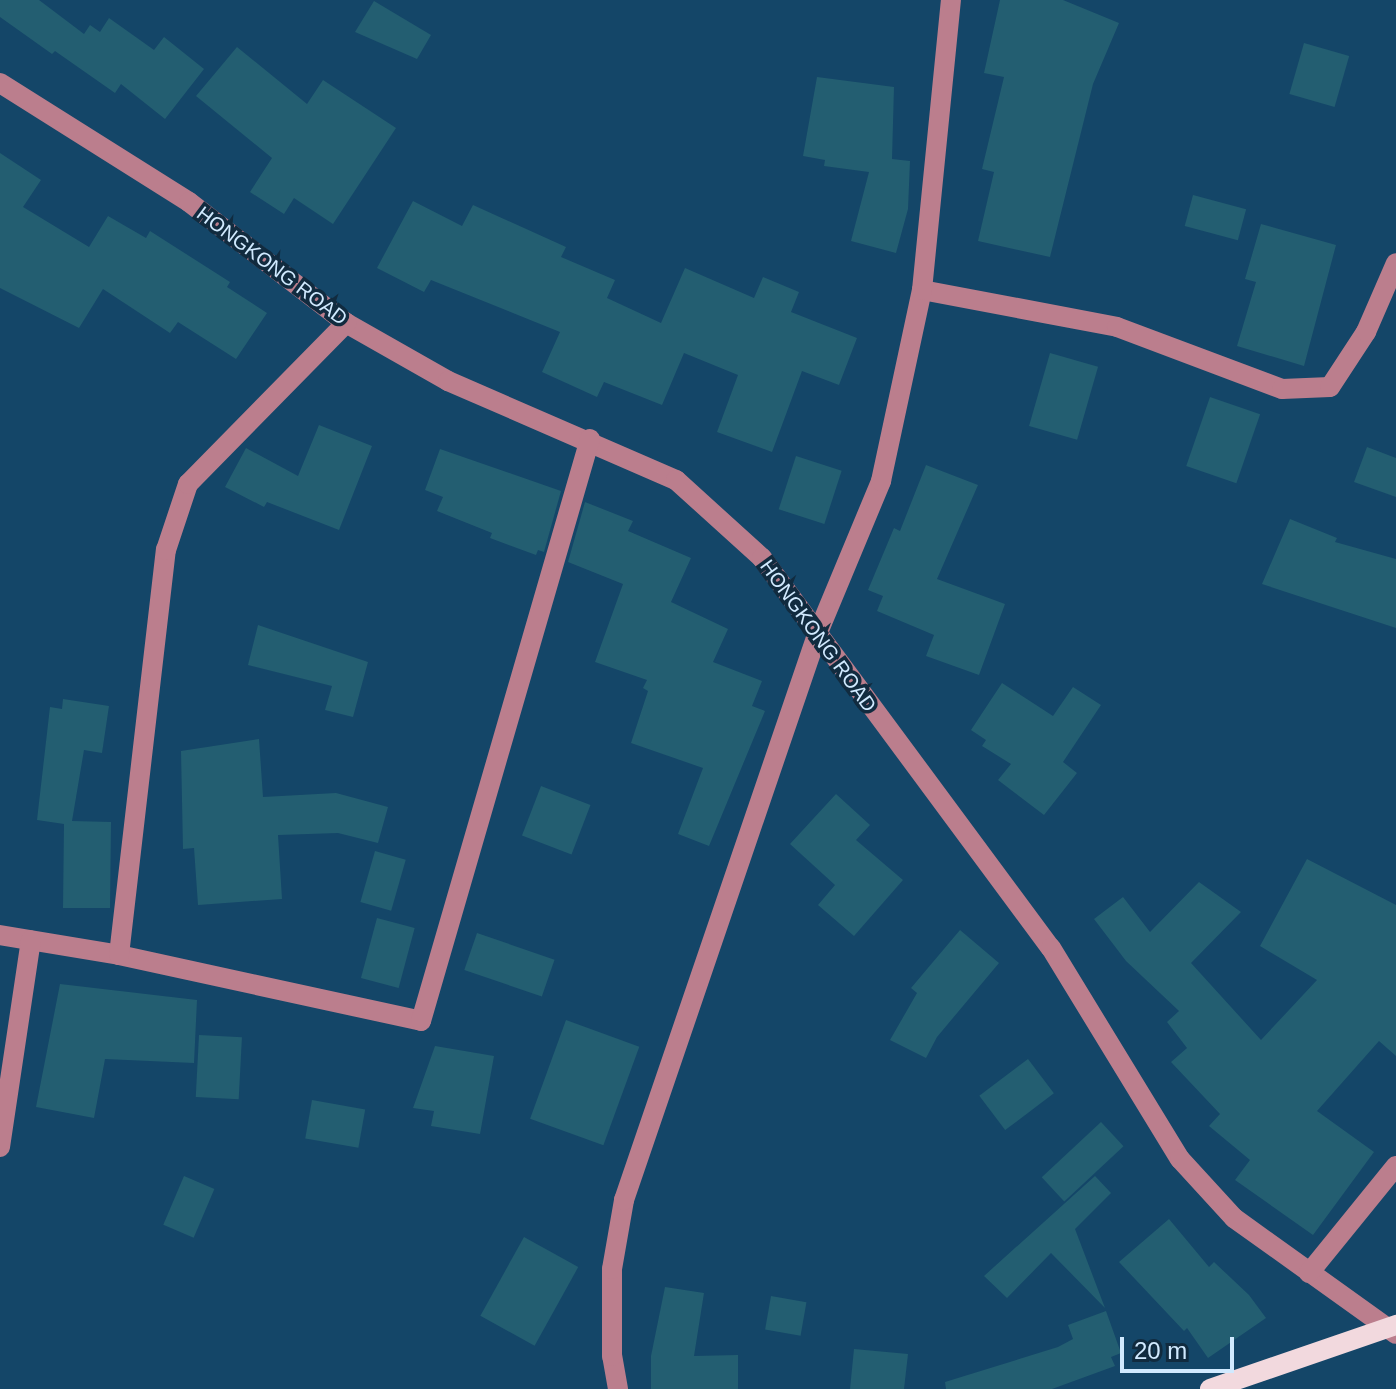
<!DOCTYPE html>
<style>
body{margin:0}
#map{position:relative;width:1396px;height:1389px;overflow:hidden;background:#144668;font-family:Arial,sans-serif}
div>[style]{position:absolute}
.building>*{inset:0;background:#235e71;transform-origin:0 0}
.minor>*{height:20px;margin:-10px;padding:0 10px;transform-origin:10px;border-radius:10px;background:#bb7e8d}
.major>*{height:20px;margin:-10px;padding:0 10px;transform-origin:10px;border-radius:10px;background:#f2d9de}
span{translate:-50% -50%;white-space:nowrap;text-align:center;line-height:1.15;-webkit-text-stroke:7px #112b3f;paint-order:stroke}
.street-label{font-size:20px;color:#d1eaff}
.scale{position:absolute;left:1120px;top:1337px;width:114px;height:36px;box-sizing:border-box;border:4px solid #d1eaff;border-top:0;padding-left:10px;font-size:24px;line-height:28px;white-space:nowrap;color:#d1eaff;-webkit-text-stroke:6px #112b3f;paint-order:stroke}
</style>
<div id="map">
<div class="building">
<div style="clip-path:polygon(0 0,39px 0,84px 34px,90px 25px,100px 32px,109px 18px,154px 50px,164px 37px,204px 69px,165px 119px,121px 84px,115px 93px,55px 51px,52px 54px,0 17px)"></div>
<div style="clip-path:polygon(1000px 0,1063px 0,1119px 23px,1093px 84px,1050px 257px,978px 241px,994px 172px,982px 169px,1004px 77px,984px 73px)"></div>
<div style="clip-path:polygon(374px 1px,431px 35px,417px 59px,355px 32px)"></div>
<div style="left:1304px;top:43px;width:47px;height:53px;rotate:16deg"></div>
<div style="clip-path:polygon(237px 47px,307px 104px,323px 80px,396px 128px,333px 224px,294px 198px,284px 214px,250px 192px,272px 158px,196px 96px)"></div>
<div style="clip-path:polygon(817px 77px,894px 87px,892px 159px,910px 161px,908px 209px,896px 253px,851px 241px,869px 172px,824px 166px,825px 160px,803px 156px)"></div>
<div style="clip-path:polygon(0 153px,41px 180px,23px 207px,89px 247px,108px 216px,146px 238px,150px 231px,230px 282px,227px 287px,267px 313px,236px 359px,178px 322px,170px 333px,103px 289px,79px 328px,0 288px)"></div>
<div style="left:1193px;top:195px;width:55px;height:32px;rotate:15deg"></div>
<div style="clip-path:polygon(413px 201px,462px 226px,473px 205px,566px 247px,561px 257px,615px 280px,607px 298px,661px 323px,685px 268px,754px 298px,763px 277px,799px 292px,791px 312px,857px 338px,839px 385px,802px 371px,772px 452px,717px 432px,738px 375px,684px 353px,662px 405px,604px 382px,597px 397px,542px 372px,560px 332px,431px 280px,424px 292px,377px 268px)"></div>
<div style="clip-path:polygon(1261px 224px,1336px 245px,1304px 366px,1237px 346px,1256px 282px,1245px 279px)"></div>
<div style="left:1050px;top:353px;width:50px;height:76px;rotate:16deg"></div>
<div style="left:1210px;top:397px;width:53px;height:73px;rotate:19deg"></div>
<div style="clip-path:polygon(319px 425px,372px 446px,339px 530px,267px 502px,264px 507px,225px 487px,246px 448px,298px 476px)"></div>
<div style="clip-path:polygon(1367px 447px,1396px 458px,1396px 497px,1354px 482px)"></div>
<div style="clip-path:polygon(440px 449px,561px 491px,544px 552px,538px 550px,536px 555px,490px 538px,492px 533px,437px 511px,443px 497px,425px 490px)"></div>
<div style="left:796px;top:456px;width:48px;height:56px;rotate:18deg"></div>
<div style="clip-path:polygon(926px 465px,978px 485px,937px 579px,1005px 604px,979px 675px,926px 656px,934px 635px,877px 611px,883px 596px,868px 590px,894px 528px,900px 531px)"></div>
<div style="clip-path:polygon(585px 502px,633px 521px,628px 531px,691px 558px,671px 602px,728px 629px,713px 662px,762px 681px,752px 706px,765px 711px,709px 846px,678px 834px,703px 768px,631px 743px,648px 691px,643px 688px,647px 680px,595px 662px,623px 584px,568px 562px)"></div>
<div style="clip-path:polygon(1290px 519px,1337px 538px,1335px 542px,1396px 559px,1396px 628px,1262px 584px)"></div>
<div style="clip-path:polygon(258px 625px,368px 662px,353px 717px,325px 710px,332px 686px,248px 665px)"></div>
<div style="clip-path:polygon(1002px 683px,1053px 716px,1073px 687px,1101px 705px,1063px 762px,1077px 773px,1044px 815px,998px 780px,1011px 764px,982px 746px,986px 740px,971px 730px)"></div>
<div style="clip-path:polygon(63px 699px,109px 706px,102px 753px,84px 750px,72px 821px,111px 822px,110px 908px,63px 908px,64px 824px,37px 820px,50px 707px,62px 709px)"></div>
<div style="clip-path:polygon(259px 739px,263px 797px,336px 793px,388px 807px,378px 843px,338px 833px,278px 835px,282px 899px,198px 905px,194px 848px,183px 849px,181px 751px)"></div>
<div style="left:541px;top:786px;width:53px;height:53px;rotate:21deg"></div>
<div style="clip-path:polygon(836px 794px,870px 825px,856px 840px,903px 880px,854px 936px,818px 905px,835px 885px,790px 844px)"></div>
<div style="left:375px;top:851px;width:32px;height:53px;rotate:16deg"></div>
<div style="clip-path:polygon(1307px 859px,1396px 905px,1396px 1056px,1379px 1041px,1317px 1111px,1374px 1152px,1313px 1235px,1235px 1180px,1250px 1160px,1209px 1126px,1220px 1114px,1171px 1062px,1187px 1048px,1167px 1022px,1179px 1011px,1126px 961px,1094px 919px,1123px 897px,1150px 932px,1199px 882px,1241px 912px,1191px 963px,1261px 1040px,1317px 980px,1260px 946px)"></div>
<div style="left:377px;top:918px;width:39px;height:62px;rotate:15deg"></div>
<div style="clip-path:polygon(960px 930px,999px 963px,937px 1037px,926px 1058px,890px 1040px,917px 993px,911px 988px)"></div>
<div style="left:477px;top:933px;width:82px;height:39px;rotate:19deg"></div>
<div style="clip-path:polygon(60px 984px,197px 1000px,194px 1063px,105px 1059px,94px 1118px,36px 1107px)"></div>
<div style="left:566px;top:1020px;width:78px;height:105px;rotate:20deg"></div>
<div style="left:199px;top:1035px;width:43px;height:62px;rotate:3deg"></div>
<div style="clip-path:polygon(435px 1046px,494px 1056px,480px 1134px,431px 1126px,434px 1111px,413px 1108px)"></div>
<div style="left:1028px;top:1059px;width:43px;height:61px;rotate:53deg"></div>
<div style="left:312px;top:1100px;width:54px;height:39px;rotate:10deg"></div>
<div style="left:1101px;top:1122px;width:33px;height:81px;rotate:47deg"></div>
<div style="left:184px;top:1176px;width:33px;height:53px;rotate:23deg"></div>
<div style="clip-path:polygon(1095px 1176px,1111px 1193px,1075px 1229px,1105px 1308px,1051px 1253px,1007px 1298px,984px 1276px)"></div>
<div style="clip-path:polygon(1169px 1219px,1209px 1267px,1214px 1262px,1249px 1295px,1266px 1318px,1208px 1358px,1187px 1328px,1184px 1331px,1119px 1262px)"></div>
<div style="left:524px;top:1237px;width:62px;height:90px;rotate:29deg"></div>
<div style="clip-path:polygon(665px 1287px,704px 1293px,694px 1356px,738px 1355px,738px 1389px,651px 1389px,651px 1356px)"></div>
<div style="left:771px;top:1296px;width:36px;height:34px;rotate:10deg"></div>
<div style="clip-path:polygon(1106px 1311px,1121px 1353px,1111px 1357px,1115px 1366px,1052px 1389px,946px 1389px,945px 1382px,1058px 1347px,1073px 1339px,1068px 1325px)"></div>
<div style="clip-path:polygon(854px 1349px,908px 1354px,904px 1389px,850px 1389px)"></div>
</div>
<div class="minor">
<div style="left:0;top:83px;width:223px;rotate:32.2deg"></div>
<div style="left:189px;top:202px;width:198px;rotate:37.6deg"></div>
<div style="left:346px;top:323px;width:117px;rotate:29.6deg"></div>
<div style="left:448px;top:381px;width:249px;rotate:23.5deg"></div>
<div style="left:676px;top:480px;width:116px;rotate:42.2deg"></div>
<div style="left:762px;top:558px;width:485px;rotate:53.5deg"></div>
<div style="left:1051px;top:948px;width:247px;rotate:58.6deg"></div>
<div style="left:1180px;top:1159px;width:80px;rotate:47.5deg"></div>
<div style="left:1234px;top:1218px;width:199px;rotate:35.6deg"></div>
<div style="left:922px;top:290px;width:198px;rotate:10.7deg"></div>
<div style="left:1117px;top:327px;width:176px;rotate:20.6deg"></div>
<div style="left:1282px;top:389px;width:48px;rotate:-2.4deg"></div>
<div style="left:1330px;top:387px;width:66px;rotate:-56.8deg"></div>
<div style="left:1366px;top:332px;width:75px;rotate:-66.5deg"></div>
<div style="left:0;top:935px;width:121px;rotate:9.5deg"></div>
<div style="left:119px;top:955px;width:309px;rotate:12.3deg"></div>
<div style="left:421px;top:1021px;width:606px;rotate:-73.81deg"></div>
<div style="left:119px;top:955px;width:408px;rotate:-83.4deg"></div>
<div style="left:166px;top:550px;width:70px;rotate:-71.6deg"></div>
<div style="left:188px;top:484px;width:226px;rotate:-45.5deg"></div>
<div style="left:0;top:1147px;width:209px;rotate:-81.5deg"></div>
<div style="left:1309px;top:1273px;width:138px;rotate:-50.9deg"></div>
<div style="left:618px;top:1389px;width:34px;rotate:-100deg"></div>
<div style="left:612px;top:1356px;width:87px;rotate:-90deg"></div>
<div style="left:612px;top:1269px;width:70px;rotate:-80.1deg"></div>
<div style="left:624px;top:1200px;width:597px;rotate:-71.14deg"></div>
<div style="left:817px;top:635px;width:167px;rotate:-67.4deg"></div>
<div style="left:881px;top:481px;width:195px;rotate:-77.9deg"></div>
<div style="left:922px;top:290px;width:291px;rotate:-84.3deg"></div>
</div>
<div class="major">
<div style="left:1210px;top:1389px;width:197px;rotate:-19deg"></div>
</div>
<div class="street-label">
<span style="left:272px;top:266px;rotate:37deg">HONGKONG ROAD</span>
<span style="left:818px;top:636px;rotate:54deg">HONGKONG ROAD</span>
</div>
<div class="scale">20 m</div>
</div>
